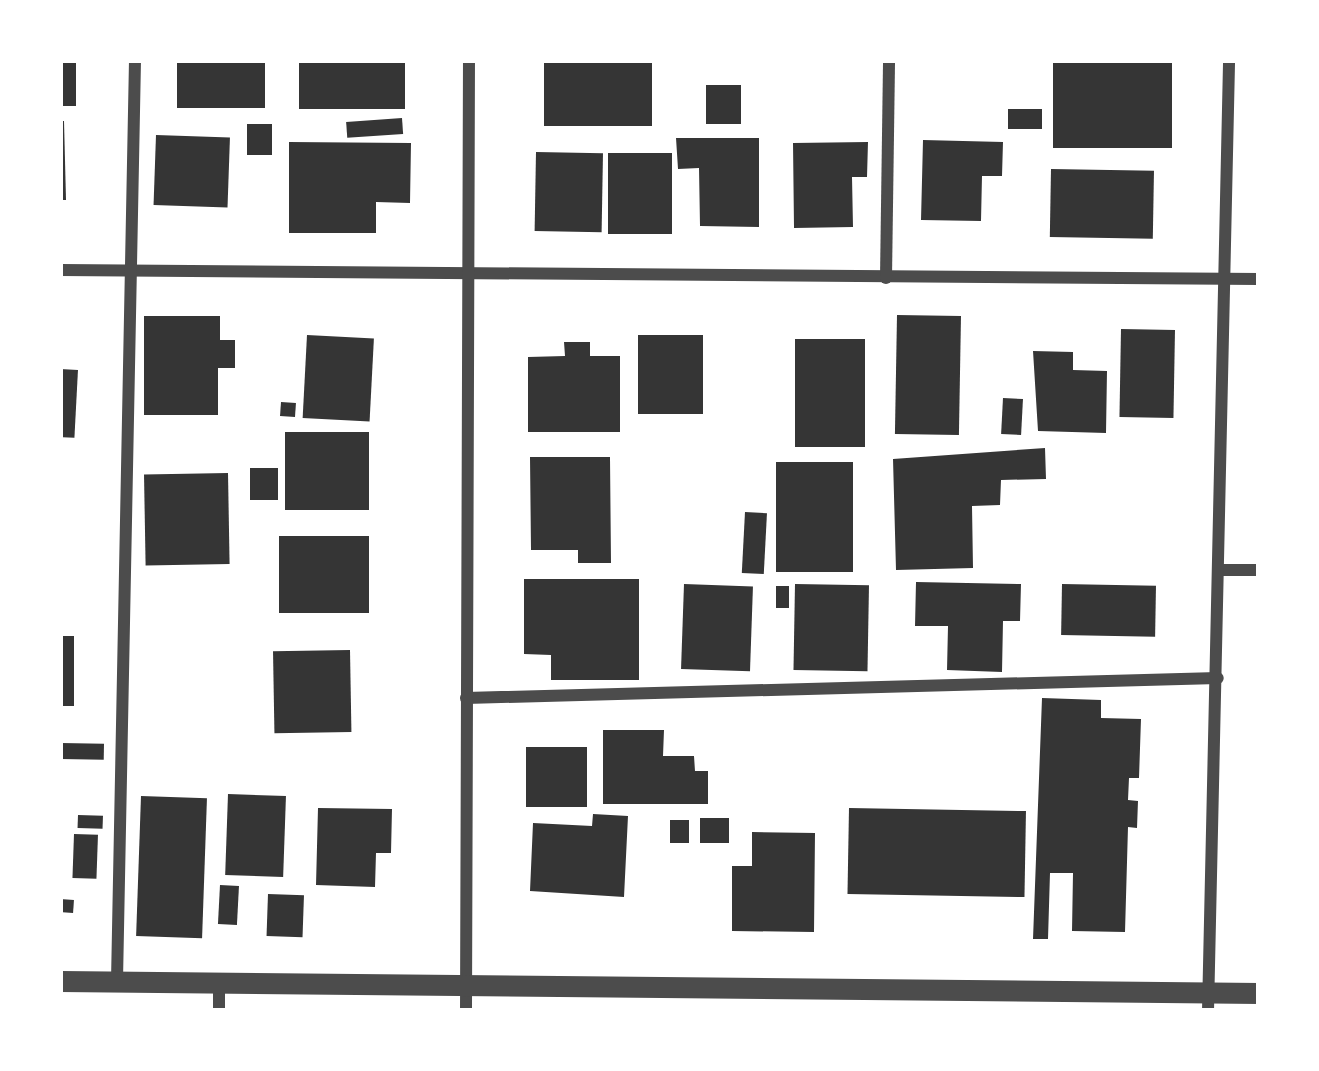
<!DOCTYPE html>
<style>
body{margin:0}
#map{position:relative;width:1319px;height:1071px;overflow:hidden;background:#fff;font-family:"Zilla Slab",serif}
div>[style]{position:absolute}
.building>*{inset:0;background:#353535;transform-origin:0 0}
.minor>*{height:12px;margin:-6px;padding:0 6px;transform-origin:6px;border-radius:6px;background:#4c4c4c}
.tertiary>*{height:21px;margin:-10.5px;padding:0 10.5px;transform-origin:10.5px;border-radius:10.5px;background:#4c4c4c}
span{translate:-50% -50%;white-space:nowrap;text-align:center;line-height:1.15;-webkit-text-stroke:12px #fff;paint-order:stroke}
.frame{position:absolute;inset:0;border:63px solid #fff;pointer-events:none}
</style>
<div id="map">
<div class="building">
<div style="left:60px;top:60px;width:16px;height:46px"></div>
<div style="left:177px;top:60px;width:88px;height:48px"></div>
<div style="left:299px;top:60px;width:106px;height:49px"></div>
<div style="left:544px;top:60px;width:108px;height:66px"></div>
<div style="left:1053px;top:60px;width:119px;height:88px"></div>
<div style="left:706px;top:85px;width:35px;height:39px"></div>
<div style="left:1008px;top:109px;width:34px;height:20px"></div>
<div style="left:402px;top:118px;width:16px;height:56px;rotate:86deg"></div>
<div style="clip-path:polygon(60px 121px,64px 121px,66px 200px,60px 200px)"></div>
<div style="left:247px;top:124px;width:25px;height:31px"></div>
<div style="left:156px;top:135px;width:74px;height:70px;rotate:2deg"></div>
<div style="clip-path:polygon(676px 138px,759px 138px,759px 227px,700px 226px,699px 168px,678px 169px)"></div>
<div style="clip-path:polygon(923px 140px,1003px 142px,1002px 176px,982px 176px,981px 221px,921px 220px)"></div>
<div style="clip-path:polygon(289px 142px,411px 143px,410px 203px,376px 202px,376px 233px,289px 233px)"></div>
<div style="clip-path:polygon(868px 142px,867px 177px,852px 177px,853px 227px,794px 228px,793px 143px)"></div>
<div style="left:536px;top:152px;width:67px;height:79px;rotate:1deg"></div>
<div style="left:608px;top:153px;width:64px;height:81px"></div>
<div style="left:1051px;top:169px;width:103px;height:68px;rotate:1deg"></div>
<div style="left:897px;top:315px;width:64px;height:119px;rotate:1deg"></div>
<div style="clip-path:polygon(144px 316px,220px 316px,220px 340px,235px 340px,235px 368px,218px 368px,218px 415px,144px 415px)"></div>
<div style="left:1121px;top:329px;width:54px;height:88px;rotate:1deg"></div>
<div style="left:307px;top:335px;width:67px;height:83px;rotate:3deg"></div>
<div style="left:638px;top:335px;width:65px;height:79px"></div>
<div style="left:795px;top:339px;width:70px;height:108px"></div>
<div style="clip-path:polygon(564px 342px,590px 342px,590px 356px,620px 356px,620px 432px,528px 432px,528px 357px,565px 356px)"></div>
<div style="clip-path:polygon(1033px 351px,1073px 352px,1073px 370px,1107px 371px,1106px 433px,1038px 431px)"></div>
<div style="left:60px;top:369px;width:18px;height:68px;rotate:3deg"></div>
<div style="left:1003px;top:398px;width:20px;height:36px;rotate:3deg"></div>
<div style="left:281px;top:402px;width:15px;height:14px;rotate:4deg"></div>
<div style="left:285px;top:432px;width:84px;height:78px"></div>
<div style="clip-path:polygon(1045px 448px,1046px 479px,1001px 480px,1000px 505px,972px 506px,973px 568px,896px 570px,893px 459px)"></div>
<div style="clip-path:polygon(530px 457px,610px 457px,611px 563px,578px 563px,578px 550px,531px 550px)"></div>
<div style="left:776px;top:462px;width:77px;height:110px"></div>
<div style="left:250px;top:468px;width:28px;height:32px"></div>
<div style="left:228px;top:473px;width:91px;height:84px;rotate:89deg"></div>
<div style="left:745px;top:512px;width:22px;height:61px;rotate:3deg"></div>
<div style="left:279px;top:536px;width:90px;height:77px"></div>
<div style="clip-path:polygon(524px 579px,639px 579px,639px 680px,551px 680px,551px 655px,524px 654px)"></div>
<div style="clip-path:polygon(916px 582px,1021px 584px,1020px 621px,1003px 621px,1002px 672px,947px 670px,948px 626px,915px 626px)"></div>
<div style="left:684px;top:584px;width:69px;height:85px;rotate:2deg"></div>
<div style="left:795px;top:584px;width:74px;height:86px;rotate:1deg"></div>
<div style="left:1062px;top:584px;width:94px;height:51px;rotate:1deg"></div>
<div style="left:776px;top:586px;width:13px;height:22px"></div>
<div style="left:60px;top:636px;width:14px;height:70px"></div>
<div style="left:350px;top:650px;width:82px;height:77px;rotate:89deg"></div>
<div style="clip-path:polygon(1042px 698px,1101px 700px,1101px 718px,1141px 719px,1139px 778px,1129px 778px,1128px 800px,1138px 801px,1137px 828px,1128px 827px,1125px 932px,1072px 931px,1073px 873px,1050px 873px,1048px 939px,1033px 939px)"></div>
<div style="clip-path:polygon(603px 730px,664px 730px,663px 756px,694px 756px,695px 771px,708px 771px,708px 804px,603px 804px)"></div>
<div style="left:61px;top:743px;width:43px;height:16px;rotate:1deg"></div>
<div style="left:526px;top:747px;width:61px;height:60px"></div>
<div style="left:228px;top:794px;width:58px;height:81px;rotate:2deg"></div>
<div style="left:141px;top:796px;width:66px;height:140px;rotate:2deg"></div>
<div style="clip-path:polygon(318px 808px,392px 809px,391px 853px,376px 853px,375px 887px,316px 885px)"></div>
<div style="left:849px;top:808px;width:177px;height:86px;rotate:1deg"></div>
<div style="clip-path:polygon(593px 814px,628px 816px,624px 897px,530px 891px,533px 823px,592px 826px)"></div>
<div style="left:78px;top:815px;width:25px;height:13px;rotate:2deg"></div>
<div style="left:700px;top:818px;width:29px;height:25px"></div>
<div style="left:670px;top:820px;width:19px;height:23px"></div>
<div style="clip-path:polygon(752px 832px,815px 833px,814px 932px,732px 931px,732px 866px,752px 866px)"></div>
<div style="left:74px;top:834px;width:24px;height:44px;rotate:2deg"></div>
<div style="left:220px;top:885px;width:19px;height:39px;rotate:3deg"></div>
<div style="left:268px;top:894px;width:36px;height:42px;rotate:2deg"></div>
<div style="left:60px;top:899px;width:14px;height:13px;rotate:4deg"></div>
</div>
<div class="minor">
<div style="left:60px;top:270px;width:1199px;rotate:0.43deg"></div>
<div style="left:886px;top:278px;width:218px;rotate:-89.2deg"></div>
<div style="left:1220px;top:570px;width:39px"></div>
<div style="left:466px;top:698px;width:752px;rotate:-1.52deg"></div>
<div style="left:117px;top:981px;width:921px;rotate:-88.88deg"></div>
<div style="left:219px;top:1011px;width:30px;rotate:-90deg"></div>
<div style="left:466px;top:1011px;width:951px;rotate:-89.82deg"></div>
<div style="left:1208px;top:1011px;width:951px;rotate:-88.73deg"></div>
</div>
<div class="tertiary">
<div style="left:60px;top:981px;width:1199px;rotate:0.57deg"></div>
</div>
<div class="frame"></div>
</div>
